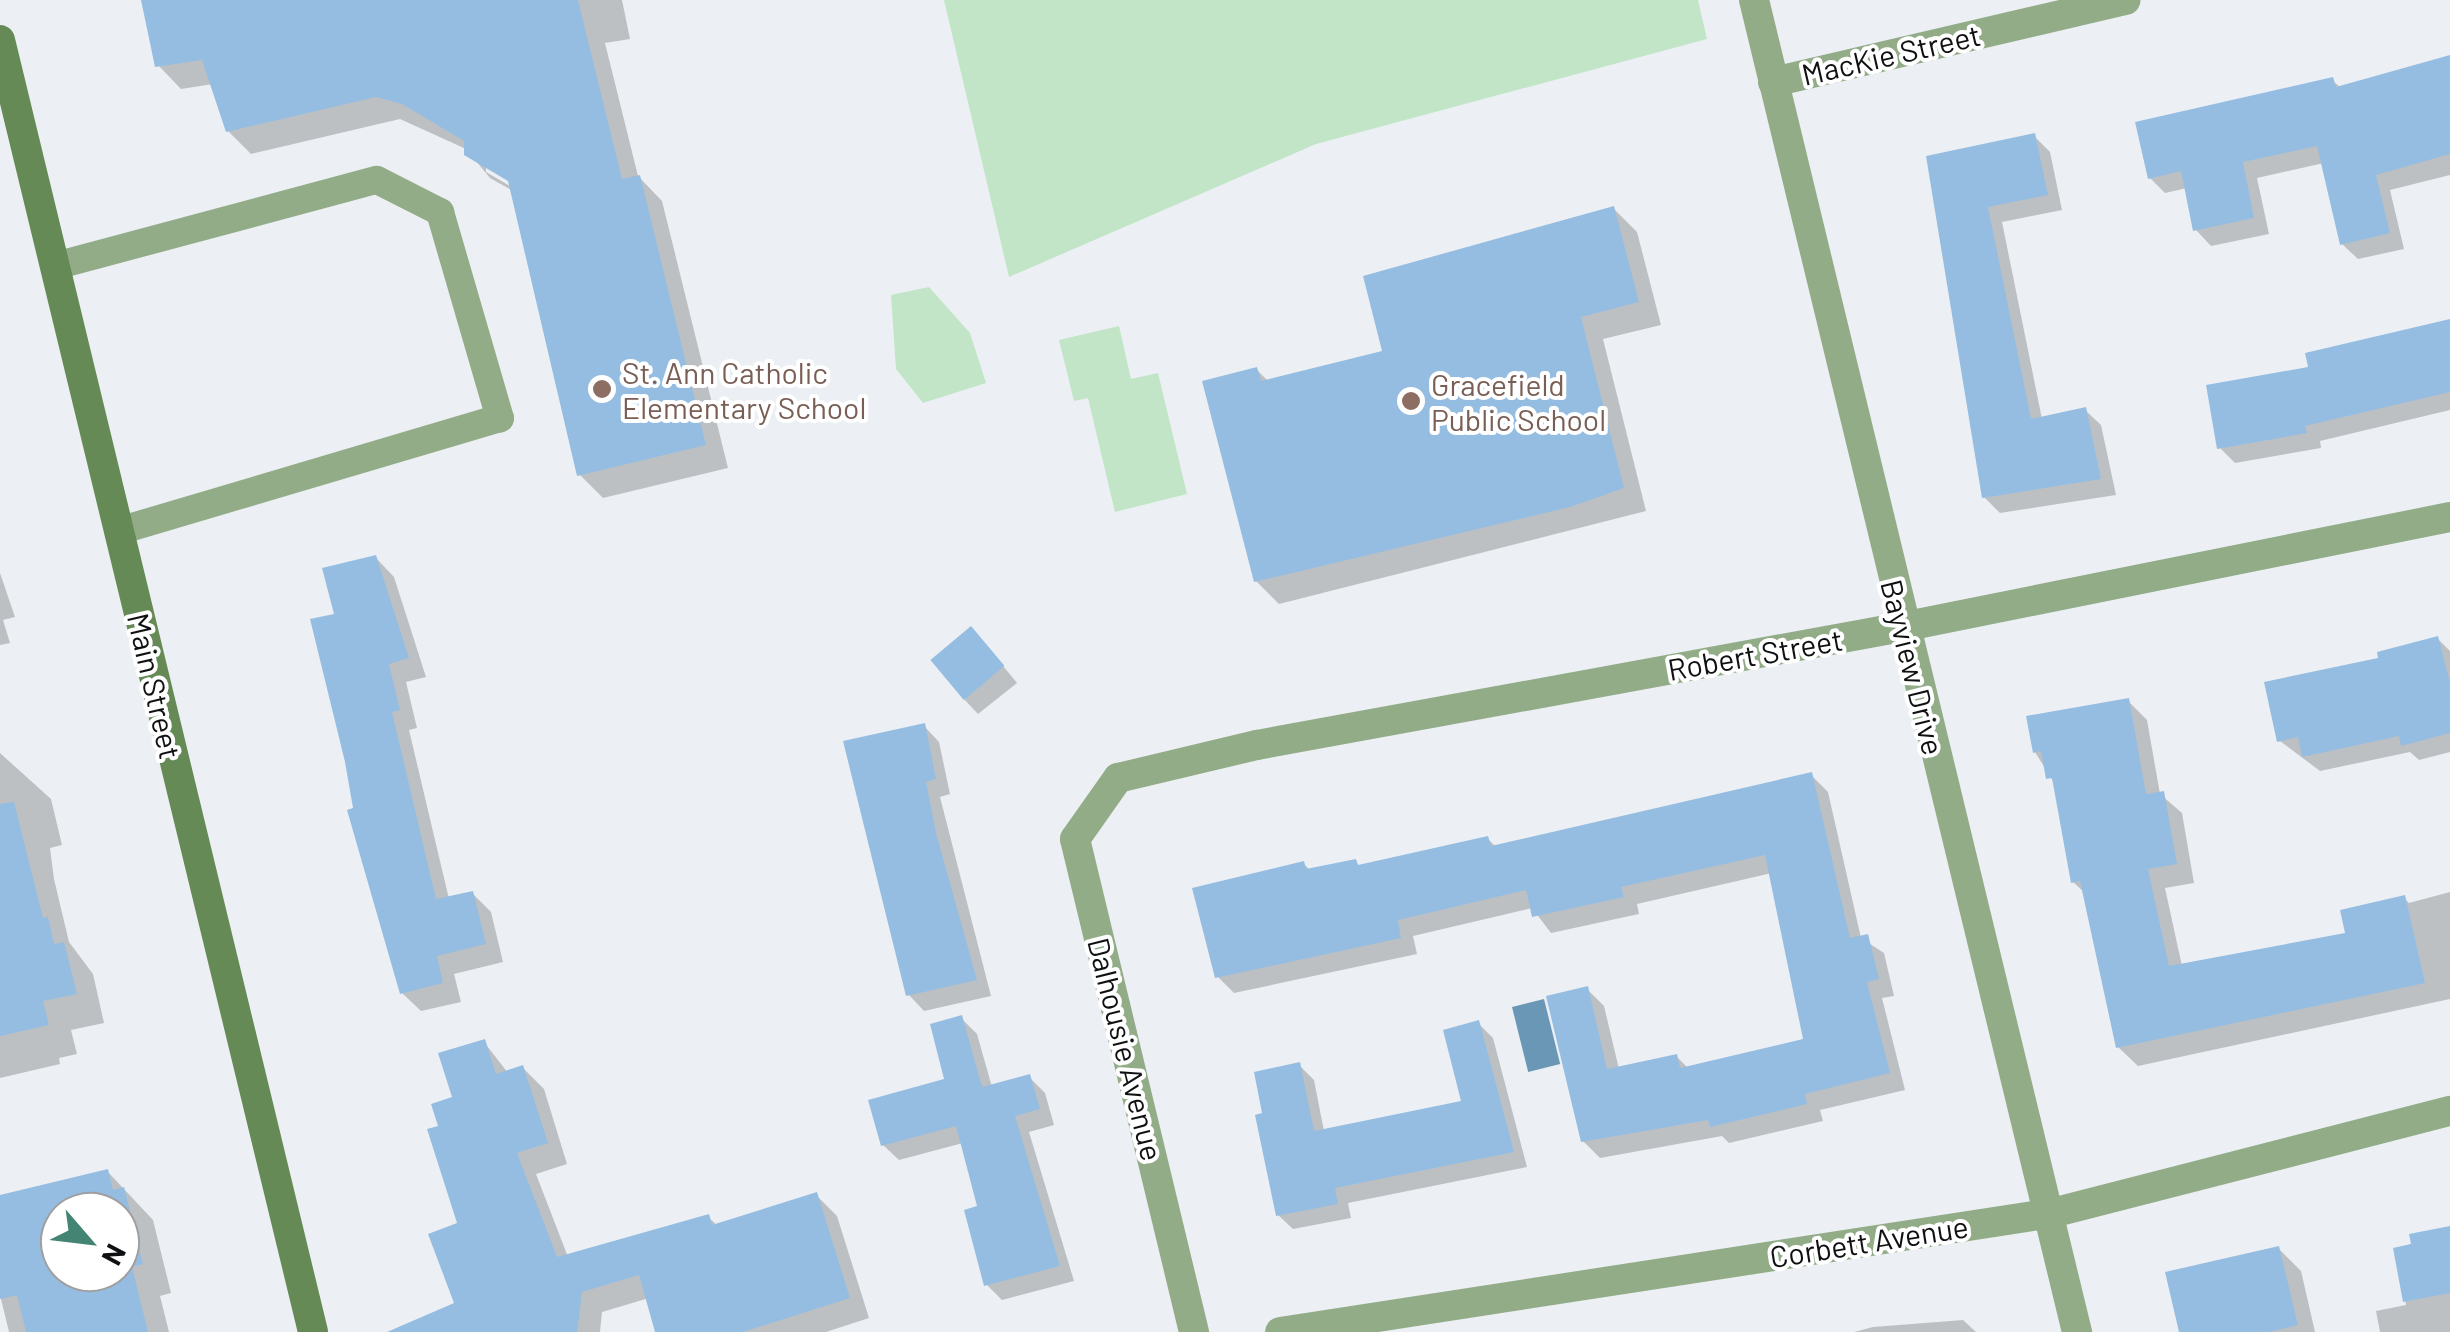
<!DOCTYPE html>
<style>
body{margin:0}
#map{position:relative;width:2450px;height:1332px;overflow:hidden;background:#ecf0f4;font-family:Barlow,sans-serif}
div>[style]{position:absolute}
.green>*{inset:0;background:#c1e5c6}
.water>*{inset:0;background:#6b97b7;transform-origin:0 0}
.shadow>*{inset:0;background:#0003}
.building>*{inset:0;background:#95bde1;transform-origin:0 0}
.service>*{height:28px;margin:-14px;padding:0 14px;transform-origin:14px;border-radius:14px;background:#93ac88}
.minor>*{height:30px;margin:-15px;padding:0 15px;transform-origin:15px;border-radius:15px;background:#93ac88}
.secondary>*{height:30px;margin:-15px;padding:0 15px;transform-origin:15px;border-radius:15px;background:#668a56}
.dots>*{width:28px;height:28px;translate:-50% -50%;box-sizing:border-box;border:5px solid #fff;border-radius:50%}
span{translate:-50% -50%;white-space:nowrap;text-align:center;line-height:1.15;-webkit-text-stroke:8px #fff;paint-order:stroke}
.street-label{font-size:30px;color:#0f1011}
.education-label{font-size:30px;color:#785e54}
.left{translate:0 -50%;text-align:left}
.north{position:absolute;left:40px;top:1192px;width:100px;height:100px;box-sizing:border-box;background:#fff;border:2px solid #9f9fa0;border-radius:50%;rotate:118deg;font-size:28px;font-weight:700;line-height:40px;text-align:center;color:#0f1011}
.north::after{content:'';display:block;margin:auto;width:35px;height:45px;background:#438473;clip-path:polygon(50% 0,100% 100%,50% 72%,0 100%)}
</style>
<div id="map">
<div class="green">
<div style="clip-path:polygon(944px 0,1698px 0,1707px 39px,1316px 144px,1009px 277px)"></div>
<div style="clip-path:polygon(929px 287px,970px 333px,986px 383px,923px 403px,896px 369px,891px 295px)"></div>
<div style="clip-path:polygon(1119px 326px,1131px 379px,1158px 373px,1187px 494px,1115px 512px,1088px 398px,1074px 401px,1059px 340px)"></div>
</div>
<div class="water">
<div style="left:1544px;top:999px;width:67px;height:33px;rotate:76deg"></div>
</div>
<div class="shadow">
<div style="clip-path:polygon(evenodd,143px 0,622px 0,630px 39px,605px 43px,638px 176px,662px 201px,728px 468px,603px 498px,580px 475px,513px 191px,490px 178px,466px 149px,400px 119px,251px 154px,228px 131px,213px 84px,181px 89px,158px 65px,143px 0,486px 166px,520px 186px,517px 190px,486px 172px,486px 166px)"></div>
<div style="clip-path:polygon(2450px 58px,2450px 175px,2390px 190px,2404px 249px,2358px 259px,2342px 244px,2324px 163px,2257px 178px,2269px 234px,2211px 246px,2196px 230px,2187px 188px,2165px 193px,2150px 178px,2332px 80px,2341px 88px)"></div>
<div style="clip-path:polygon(2034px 136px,2050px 152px,2062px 210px,2002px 222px,2042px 419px,2085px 410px,2101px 425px,2116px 495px,2000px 513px,1984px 497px,1929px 158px)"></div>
<div style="clip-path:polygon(1614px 209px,1637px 232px,1661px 325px,1603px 339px,1646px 511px,1279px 604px,1256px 581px,1256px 369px,1269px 382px,1385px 353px)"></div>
<div style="clip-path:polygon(2450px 321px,2450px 410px,2320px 441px,2321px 448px,2235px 463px,2220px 448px,2311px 369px)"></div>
<div style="clip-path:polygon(376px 558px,394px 577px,426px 677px,406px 682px,417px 728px,409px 730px,449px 899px,472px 893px,491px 912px,503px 962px,454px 974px,461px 1002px,421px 1011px,402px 993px,356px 810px,337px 615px)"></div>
<div style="clip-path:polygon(0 573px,15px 617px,3px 620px,10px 643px,0 645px)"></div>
<div style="clip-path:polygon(2437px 638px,2450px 651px,2450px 752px,2419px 760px,2410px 752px,2320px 771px,2280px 741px,2381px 660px)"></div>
<div style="clip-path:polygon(986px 645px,1017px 683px,978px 714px,963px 698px)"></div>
<div style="clip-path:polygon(2128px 701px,2147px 720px,2160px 794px,2182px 813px,2194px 883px,2165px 888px,2182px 966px,2348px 935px,2404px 898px,2409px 903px,2450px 892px,2450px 999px,2138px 1066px,2118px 1047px,2085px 893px,2073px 882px,2056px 786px,2035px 752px)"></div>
<div style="clip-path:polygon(924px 726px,939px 742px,950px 794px,940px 797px,991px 996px,924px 1011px,909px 995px)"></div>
<div style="clip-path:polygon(0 753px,51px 799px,62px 845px,50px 848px,54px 879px,69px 942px,93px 974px,104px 1023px,71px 1030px,77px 1054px,59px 1058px,60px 1064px,0 1078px)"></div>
<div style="clip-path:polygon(1811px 775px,1828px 792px,1861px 938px,1884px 953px,1894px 996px,1882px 998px,1905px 1090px,1820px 1110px,1823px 1121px,1729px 1143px,1722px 1136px,1600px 1158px,1583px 1141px,1587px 989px,1604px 1006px,1619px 1069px,1676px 1056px,1688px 1068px,1805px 1041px,1772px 873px,1637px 904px,1639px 914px,1551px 933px,1532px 908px,1413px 936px,1417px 954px,1234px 993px,1217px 976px,1304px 864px,1311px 871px,1355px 862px,1361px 867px,1488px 839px,1496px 847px)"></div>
<div style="clip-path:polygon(961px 1018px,977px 1034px,992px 1087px,1029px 1077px,1045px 1093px,1054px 1125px,1029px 1132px,1074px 1281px,1002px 1300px,986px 1284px,980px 1208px,963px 1143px,899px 1160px,883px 1145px,947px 1081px)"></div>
<div style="clip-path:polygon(1478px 1023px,1493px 1038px,1527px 1167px,1348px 1203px,1351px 1218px,1293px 1229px,1278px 1215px,1265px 1115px,1299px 1065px,1314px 1080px,1324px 1131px,1464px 1103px)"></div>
<div style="clip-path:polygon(484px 1042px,508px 1073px,523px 1068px,544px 1089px,567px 1164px,536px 1174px,568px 1257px,708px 1217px,718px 1226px,816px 1195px,837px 1216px,869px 1318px,826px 1332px,658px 1332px,649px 1298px,602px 1312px,600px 1332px,459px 1332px,460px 1225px,441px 1128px)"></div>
<div style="clip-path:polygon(evenodd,108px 1172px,153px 1220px,171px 1293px,160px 1296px,169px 1332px,9px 1332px,0 1295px,0 1198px,108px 1172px,60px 1212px,120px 1212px,120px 1272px,60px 1272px,60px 1212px)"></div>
<div style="clip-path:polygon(2450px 1228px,2450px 1332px,2380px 1332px,2376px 1311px,2406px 1305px,2396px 1250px)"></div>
<div style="clip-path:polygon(2278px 1248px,2301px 1271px,2315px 1332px,2182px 1332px)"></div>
<div style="clip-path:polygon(1963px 1320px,1976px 1332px,1854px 1332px,1873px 1327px)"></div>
</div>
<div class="building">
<div style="clip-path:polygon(141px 0,578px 0,622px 179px,640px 175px,706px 445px,577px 476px,508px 181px,464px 155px,464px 141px,402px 104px,376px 97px,226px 132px,202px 60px,155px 67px)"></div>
<div style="clip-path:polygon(2450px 55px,2450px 154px,2376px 175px,2390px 233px,2340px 245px,2317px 146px,2243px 162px,2254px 218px,2193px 231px,2181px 171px,2148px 179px,2135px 122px,2333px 77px,2336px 87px)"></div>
<div style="clip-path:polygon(2035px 133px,2048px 195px,1988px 207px,2031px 419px,2086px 407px,2101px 479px,1982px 498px,1926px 156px)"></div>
<div style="clip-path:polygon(1614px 206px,1639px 302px,1581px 317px,1624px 488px,1570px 507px,1254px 582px,1202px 381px,1257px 367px,1261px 381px,1382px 351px,1363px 276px)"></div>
<div style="clip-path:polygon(2450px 319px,2450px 392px,2305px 426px,2307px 433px,2217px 449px,2206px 385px,2308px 367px,2305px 353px)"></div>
<div style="clip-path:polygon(376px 555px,409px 658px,389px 664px,400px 710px,392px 712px,436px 899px,473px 891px,486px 944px,437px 956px,443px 983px,400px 994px,347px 810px,353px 808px,345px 762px,310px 619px,334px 614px,322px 568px)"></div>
<div style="left:971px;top:626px;width:52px;height:53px;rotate:50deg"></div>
<div style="clip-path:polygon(2438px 636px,2450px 683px,2450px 733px,2401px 746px,2399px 736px,2302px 757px,2298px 737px,2277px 742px,2264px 682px,2378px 658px,2377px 652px)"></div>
<div style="clip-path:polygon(2129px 698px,2146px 794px,2164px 791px,2177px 864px,2148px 869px,2169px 966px,2345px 933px,2340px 910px,2405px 895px,2425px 983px,2116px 1048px,2080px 881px,2071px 883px,2052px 778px,2046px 779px,2041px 751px,2033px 753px,2026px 716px)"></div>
<div style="clip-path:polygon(925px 723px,936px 779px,926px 782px,936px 833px,977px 980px,906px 996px,843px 741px)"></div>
<div style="clip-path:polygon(1812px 772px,1850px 938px,1868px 934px,1879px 979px,1867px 982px,1890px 1073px,1805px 1094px,1807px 1104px,1710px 1127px,1708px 1120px,1581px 1142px,1546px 996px,1588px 986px,1607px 1069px,1677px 1054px,1680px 1068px,1803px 1039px,1765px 855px,1621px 887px,1624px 897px,1532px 917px,1526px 890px,1398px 920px,1401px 938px,1215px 978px,1192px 888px,1304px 861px,1306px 869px,1356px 859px,1358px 865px,1488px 836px,1491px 846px)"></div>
<div style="clip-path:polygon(14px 802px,43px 918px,48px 917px,54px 944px,64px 942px,77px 994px,43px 1001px,49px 1025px,0 1036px,0 804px)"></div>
<div style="clip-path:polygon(962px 1015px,982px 1087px,1030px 1074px,1040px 1109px,1015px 1116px,1060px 1266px,984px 1286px,964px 1210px,977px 1206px,956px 1126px,881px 1146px,868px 1100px,944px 1079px,930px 1024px)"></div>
<div style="clip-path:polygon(1479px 1020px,1514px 1152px,1335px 1188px,1338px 1204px,1276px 1216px,1255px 1115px,1262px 1113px,1254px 1072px,1300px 1062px,1314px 1131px,1461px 1101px,1443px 1030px)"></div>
<div style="clip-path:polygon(485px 1039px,496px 1074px,523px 1065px,548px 1143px,517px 1153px,557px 1257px,709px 1214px,712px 1225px,817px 1192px,850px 1298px,743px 1332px,655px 1332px,639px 1275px,582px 1292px,577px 1332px,387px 1332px,454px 1303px,428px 1234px,457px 1223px,427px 1129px,438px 1126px,431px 1104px,452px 1097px,438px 1053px)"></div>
<div style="clip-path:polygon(evenodd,108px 1169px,113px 1190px,124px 1187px,143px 1264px,132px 1267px,148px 1332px,26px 1332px,17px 1295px,0 1299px,0 1195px,108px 1169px,60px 1212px,120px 1212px,120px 1272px,60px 1272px,60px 1212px)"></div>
<div style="clip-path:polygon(2450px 1226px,2450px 1293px,2403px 1302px,2393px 1248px,2411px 1244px,2409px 1234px)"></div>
<div style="clip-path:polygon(2279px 1246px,2298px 1325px,2269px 1332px,2179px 1332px,2165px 1272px)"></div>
</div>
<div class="service">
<div style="left:55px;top:266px;width:333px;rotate:-15deg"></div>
<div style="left:377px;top:180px;width:71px;rotate:26.9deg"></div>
<div style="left:440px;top:212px;width:215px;rotate:73.8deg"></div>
<div style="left:500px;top:418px;width:398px;rotate:163.5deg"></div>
</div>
<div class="minor">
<div style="left:1754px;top:0;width:1371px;rotate:76.37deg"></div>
<div style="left:1773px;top:82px;width:362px;rotate:-13.1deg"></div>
<div style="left:1194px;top:1332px;width:507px;rotate:-103.57deg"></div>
<div style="left:1075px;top:839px;width:75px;rotate:-54.8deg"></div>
<div style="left:1118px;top:778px;width:143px;rotate:-13.4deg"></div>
<div style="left:1257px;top:745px;width:656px;rotate:-10.37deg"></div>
<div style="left:1902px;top:627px;width:559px;rotate:-11.35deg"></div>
<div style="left:1280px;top:1332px;width:781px;rotate:-8.76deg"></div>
<div style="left:2052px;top:1213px;width:411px;rotate:-14.4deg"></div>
</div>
<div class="secondary">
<div style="left:0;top:40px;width:1329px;rotate:76.38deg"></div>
</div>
<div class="dots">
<div style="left:602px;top:389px;background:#8d6e63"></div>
<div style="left:1411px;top:401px;background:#8d6e63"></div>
</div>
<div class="street-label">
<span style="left:1891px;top:54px;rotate:-13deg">MacKie Street</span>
<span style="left:1755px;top:654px;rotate:-10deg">Robert Street</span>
<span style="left:1913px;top:667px;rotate:76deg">Bayview Drive</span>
<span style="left:155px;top:686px;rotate:77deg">Main Street</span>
<span style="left:1126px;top:1049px;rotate:76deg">Dalhousie Avenue</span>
<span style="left:1869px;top:1241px;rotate:-9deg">Corbett Avenue</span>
</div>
<div class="education-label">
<span class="left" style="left:622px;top:389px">St. Ann Catholic<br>Elementary School</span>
<span class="left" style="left:1431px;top:401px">Gracefield<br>Public School</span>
</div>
<div class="north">N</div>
</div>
